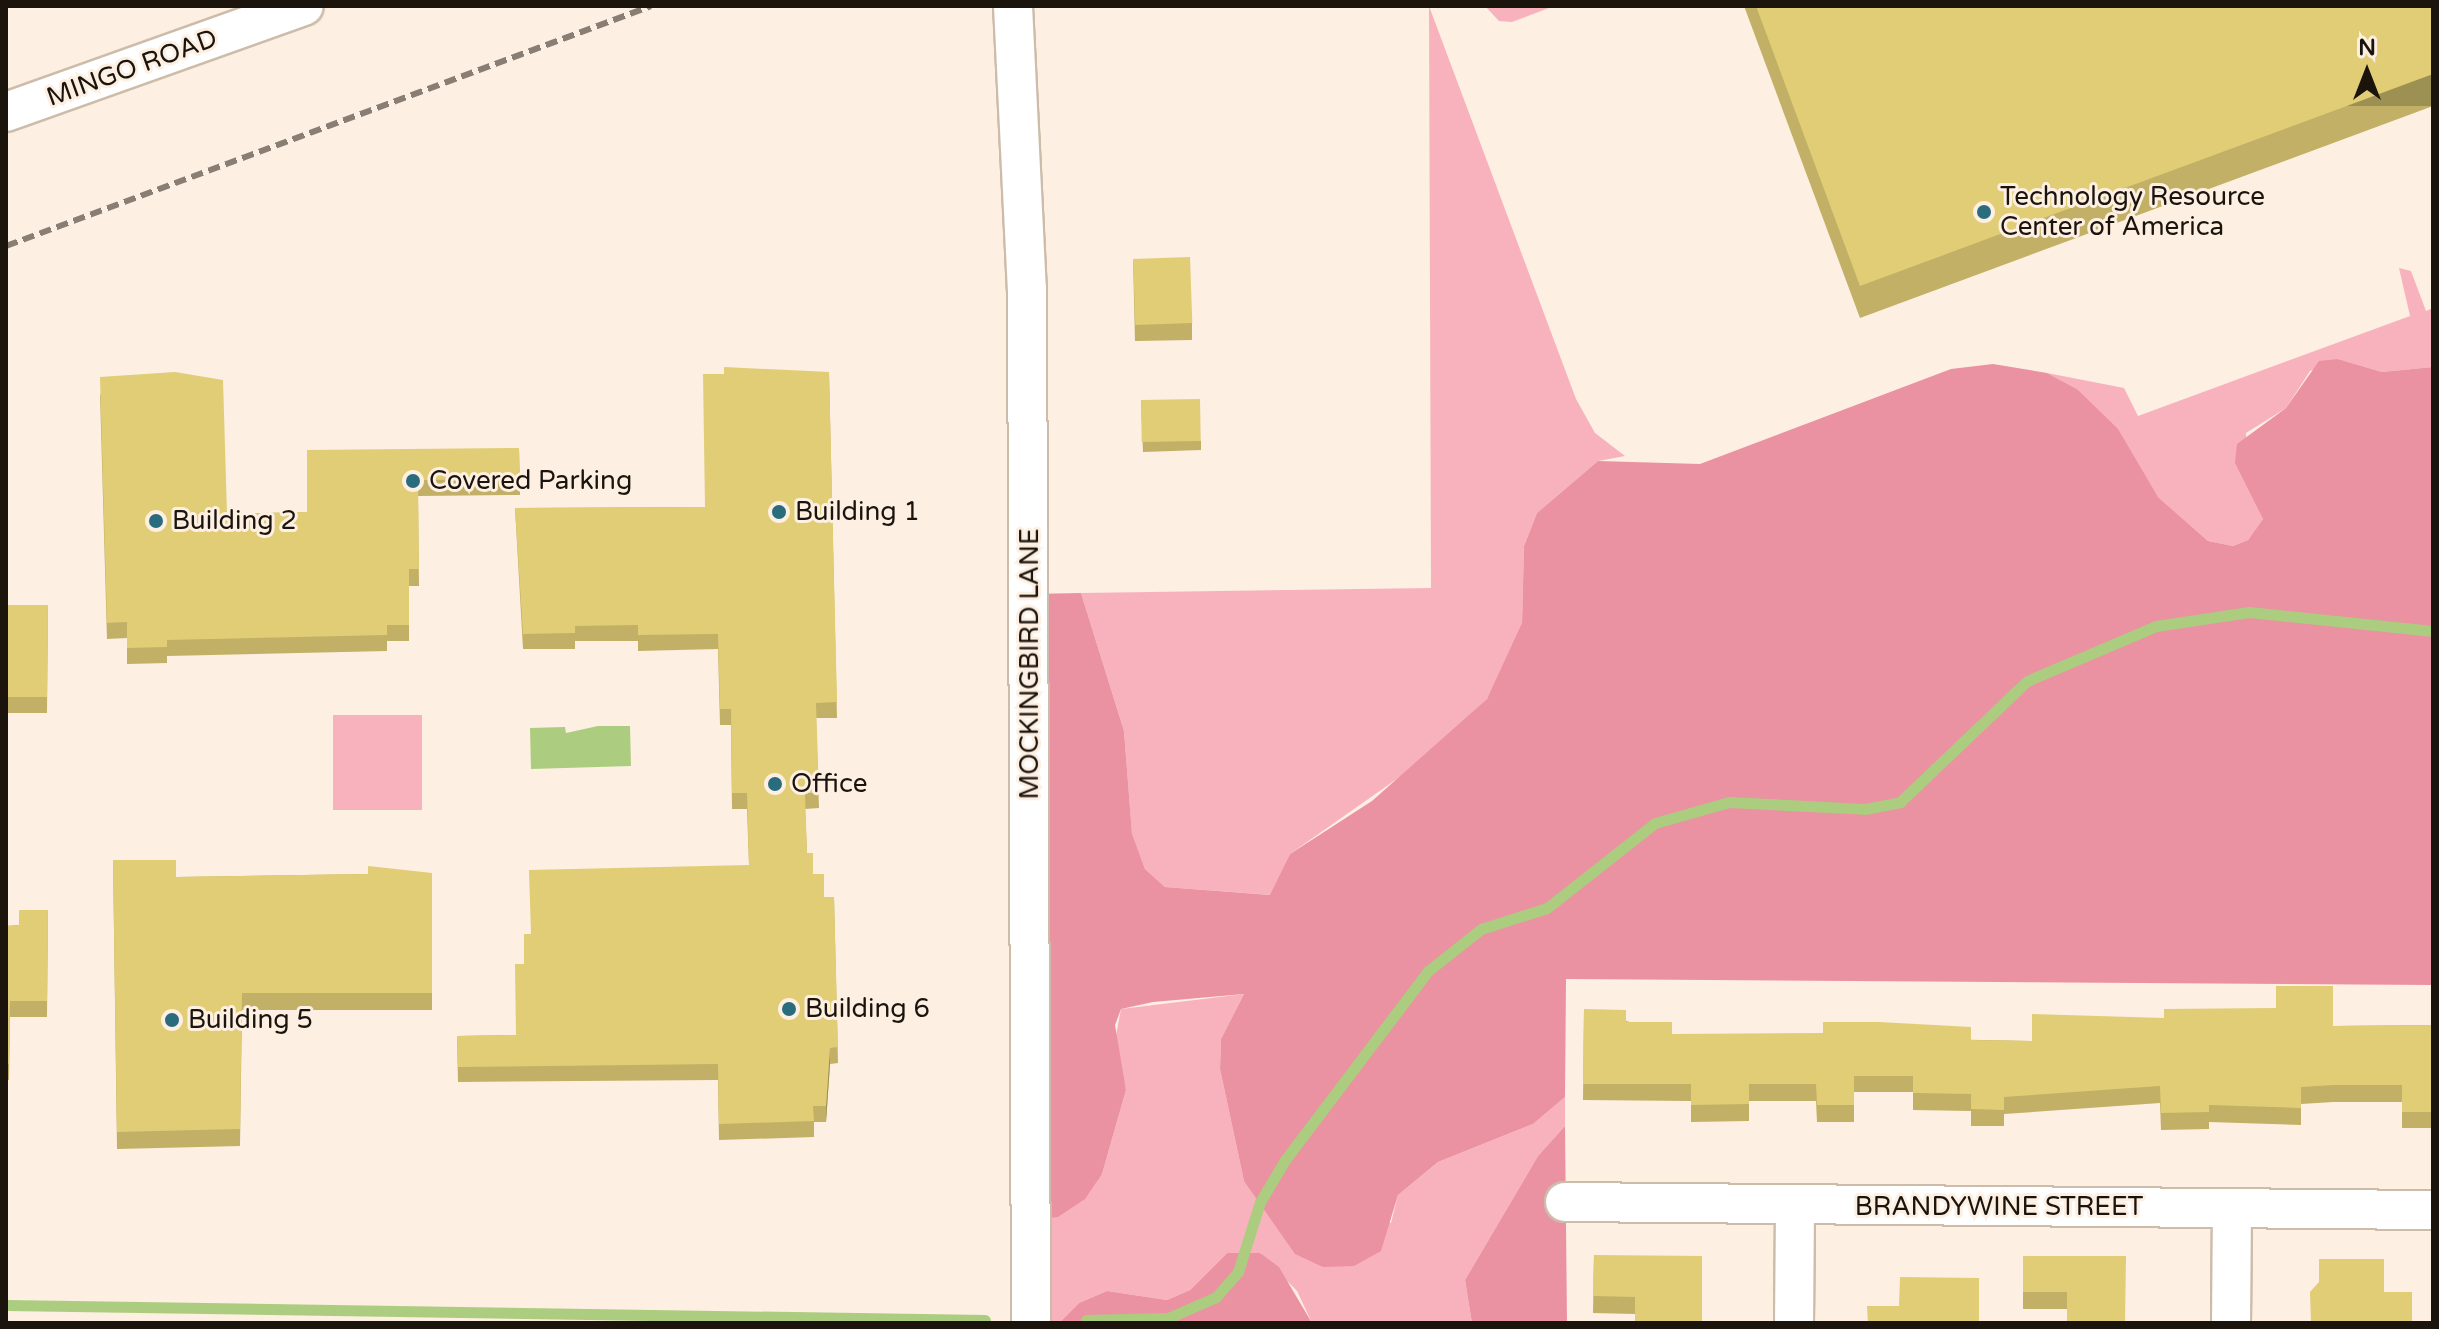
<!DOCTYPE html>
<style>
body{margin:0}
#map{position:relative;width:2439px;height:1329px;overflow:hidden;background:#fdefe1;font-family:"Varela Round",sans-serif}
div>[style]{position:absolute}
.green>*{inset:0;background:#f8b2be;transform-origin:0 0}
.forest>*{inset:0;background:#ea91a2}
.water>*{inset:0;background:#accd7f}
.stream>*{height:11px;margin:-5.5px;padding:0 5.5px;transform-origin:5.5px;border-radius:5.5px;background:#accd7f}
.roads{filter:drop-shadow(2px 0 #cdbcaa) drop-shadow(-2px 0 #cdbcaa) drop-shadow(0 2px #cdbcaa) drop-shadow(0 -2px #cdbcaa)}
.minor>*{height:38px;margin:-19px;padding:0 19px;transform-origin:19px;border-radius:19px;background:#fff}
.rail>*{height:6px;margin-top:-3px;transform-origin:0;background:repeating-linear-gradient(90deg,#887e74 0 12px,transparent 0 18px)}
.wall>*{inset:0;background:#c1b065}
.shaded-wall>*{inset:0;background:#9d9053;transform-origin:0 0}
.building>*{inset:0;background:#e0cd76;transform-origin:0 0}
.dots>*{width:22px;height:22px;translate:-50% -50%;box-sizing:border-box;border:4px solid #fdefe1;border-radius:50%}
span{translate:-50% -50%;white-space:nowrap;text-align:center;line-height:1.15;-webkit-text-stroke:6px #fdefe1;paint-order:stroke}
.street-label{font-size:26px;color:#1a140d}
.poi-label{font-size:26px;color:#1a140d}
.left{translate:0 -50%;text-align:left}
.frame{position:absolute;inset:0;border:8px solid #1a140d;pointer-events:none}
.north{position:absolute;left:2327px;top:32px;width:80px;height:80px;-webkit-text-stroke:6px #fdefe1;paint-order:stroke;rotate:0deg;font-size:22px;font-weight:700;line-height:32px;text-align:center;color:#1a140d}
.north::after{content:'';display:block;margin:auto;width:28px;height:36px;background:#1a140d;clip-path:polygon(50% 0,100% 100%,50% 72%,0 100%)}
</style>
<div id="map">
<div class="green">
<div style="clip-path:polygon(1429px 6px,1576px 399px,1595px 433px,1625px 456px,1598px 461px,1537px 513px,1524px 546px,1522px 623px,1509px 659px,1487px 699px,1418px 764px,1290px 854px,1271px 895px,1165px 887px,1145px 869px,1132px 835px,1124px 731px,1081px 593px,1431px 588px)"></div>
<div style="clip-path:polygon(1485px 6px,1554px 6px,1512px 22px,1499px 21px)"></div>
<div style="clip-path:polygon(2399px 268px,2411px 271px,2426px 311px,2433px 308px,2433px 367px,2382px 372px,2338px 359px,2310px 371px,2286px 408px,2246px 433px,2249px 488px,2263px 519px,2248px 540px,2233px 546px,2208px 541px,2158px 497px,2077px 389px,2047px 373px,2124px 388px,2138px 416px,2410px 316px)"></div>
<div style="left:333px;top:715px;width:89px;height:95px"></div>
<div style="clip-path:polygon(1244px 994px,1221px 1039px,1220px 1069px,1244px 1181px,1391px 1223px,1398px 1195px,1438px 1162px,1533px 1124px,1565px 1097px,1565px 1126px,1538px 1156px,1465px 1280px,1472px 1323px,1312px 1323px,1297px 1291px,1260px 1253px,1227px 1253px,1190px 1290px,1167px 1300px,1107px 1291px,1079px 1303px,1059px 1323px,1031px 1323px,1030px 1220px,1102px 1174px,1126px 1090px,1115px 1041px,1121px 1009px)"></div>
</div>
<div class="forest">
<div style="clip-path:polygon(2338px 359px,2382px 372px,2433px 367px,2433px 985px,1566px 979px,1565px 1097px,1533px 1124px,1438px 1162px,1398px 1195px,1381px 1251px,1354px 1266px,1323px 1267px,1295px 1254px,1244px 1181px,1220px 1069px,1221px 1039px,1244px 994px,1153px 1002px,1121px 1009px,1115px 1025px,1126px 1090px,1102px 1174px,1085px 1199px,1058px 1217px,1030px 1220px,1030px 594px,1081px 593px,1124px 731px,1132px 834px,1145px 869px,1165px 887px,1270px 895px,1290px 854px,1372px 801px,1487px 699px,1522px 623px,1524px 546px,1537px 513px,1598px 461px,1700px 464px,1951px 369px,1993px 364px,2047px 373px,2077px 389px,2118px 429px,2158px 497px,2208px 541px,2233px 546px,2248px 540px,2263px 519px,2235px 463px,2237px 444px,2286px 408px,2319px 361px)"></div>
<div style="clip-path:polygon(1565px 1126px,1567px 1323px,1472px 1323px,1465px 1280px,1538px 1156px)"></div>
<div style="clip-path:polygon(1227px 1253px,1260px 1253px,1279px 1267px,1312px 1323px,1059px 1323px,1079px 1303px,1107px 1291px,1167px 1300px,1190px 1290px)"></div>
</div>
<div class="water">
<div style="clip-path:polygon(598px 726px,630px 726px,631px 766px,531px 769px,530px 728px,565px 727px,566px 733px)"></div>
</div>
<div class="stream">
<div style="left:6px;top:1305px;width:979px;rotate:0.88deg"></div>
<div style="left:1086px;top:1320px;width:82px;rotate:-1.4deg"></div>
<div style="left:1168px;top:1318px;width:52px;rotate:-23.6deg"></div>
<div style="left:1216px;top:1297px;width:33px;rotate:-49deg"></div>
<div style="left:1238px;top:1272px;width:73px;rotate:-72.6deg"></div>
<div style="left:1260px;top:1202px;width:49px;rotate:-59.2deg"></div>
<div style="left:1285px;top:1160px;width:237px;rotate:-52.9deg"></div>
<div style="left:1428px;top:971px;width:68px;rotate:-38.4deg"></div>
<div style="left:1481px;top:929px;width:69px;rotate:-17.7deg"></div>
<div style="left:1547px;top:908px;width:137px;rotate:-38.2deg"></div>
<div style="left:1655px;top:823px;width:77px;rotate:-15.8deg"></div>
<div style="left:1729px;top:802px;width:136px;rotate:2.9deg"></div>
<div style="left:1865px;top:809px;width:36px;rotate:-11deg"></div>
<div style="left:1900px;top:802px;width:175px;rotate:-43.6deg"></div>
<div style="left:2027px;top:681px;width:140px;rotate:-23.1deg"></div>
<div style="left:2156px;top:626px;width:94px;rotate:-8.6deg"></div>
<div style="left:2249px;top:612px;width:185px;rotate:5.9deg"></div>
</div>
<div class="roads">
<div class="minor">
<div style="left:1013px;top:6px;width:283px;rotate:87.2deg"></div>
<div style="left:1027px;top:289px;width:1034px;rotate:89.78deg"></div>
<div style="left:6px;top:112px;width:316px;rotate:-19.6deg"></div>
<div style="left:1565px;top:1202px;width:868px;rotate:0.53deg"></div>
<div style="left:1794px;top:1323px;width:117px;rotate:-89.5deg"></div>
<div style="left:2231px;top:1323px;width:114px;rotate:-89.5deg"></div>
</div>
</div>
<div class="rail">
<div style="left:6px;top:246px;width:688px;rotate:-20.41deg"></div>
</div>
<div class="wall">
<div style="clip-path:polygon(1744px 6px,2431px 6px,2433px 12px,2433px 106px,1860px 318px)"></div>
<div style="clip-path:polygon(1133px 259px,1192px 323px,1192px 340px,1135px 341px)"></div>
<div style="clip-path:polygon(829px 372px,837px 718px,816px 718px,819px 808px,805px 809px,807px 853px,813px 874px,824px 897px,834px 897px,838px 1063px,830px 1064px,826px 1122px,814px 1122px,814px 1137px,719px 1140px,718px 1080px,458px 1082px,457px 1036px,516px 1035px,524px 964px,530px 934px,749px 865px,747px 809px,732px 809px,731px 725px,720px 725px,718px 649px,638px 651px,638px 641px,575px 641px,575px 649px,523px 649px,515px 508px,705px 507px)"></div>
<div style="clip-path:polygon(100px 394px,227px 514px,307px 512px,519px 448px,520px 495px,418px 496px,419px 586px,409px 586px,409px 641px,387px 641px,387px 651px,167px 656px,167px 663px,127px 664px,127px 638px,107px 639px)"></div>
<div style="clip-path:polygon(1141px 400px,1201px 441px,1201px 450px,1143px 452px)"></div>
<div style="clip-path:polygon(6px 562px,6px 605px,48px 605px,47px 713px,6px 713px)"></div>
<div style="clip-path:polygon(113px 860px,176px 877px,432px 873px,432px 1010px,242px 1010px,240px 1146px,117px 1149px)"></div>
<div style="clip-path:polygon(48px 910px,47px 1017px,10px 1017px,9px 1080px,6px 1080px,6px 926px,19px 925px)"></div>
<div style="clip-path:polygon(1584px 1009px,1672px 1034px,2032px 1041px,2333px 1026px,2433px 1025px,2433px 1128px,2402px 1128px,2402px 1102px,2333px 1102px,2301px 1104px,2301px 1125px,2209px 1122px,2209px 1129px,2161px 1130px,2160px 1103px,2004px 1114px,2004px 1126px,1971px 1126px,1971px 1111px,1913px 1110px,1913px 1092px,1854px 1092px,1854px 1122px,1817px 1122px,1816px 1101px,1749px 1101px,1749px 1121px,1691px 1122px,1691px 1101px,1583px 1100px)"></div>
<div style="clip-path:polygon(1594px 1255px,1702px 1323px,1635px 1314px,1593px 1313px)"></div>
<div style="clip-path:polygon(2023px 1256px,2126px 1256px,2067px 1309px,2023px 1309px)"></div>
</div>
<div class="shaded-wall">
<div style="left:2433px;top:74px;width:32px;height:611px;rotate:90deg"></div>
<div style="clip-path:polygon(830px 1048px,830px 1064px,826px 1122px,826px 1106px)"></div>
</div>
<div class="building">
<div style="clip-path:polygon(1756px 6px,2431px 6px,2433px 12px,2433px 74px,1860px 286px)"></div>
<div style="left:1190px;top:257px;width:66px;height:57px;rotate:88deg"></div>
<div style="clip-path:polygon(724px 367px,829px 372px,837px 702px,816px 703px,819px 793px,805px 793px,807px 853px,813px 853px,813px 874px,824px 874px,824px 897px,834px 897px,838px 1047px,830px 1048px,826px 1106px,813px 1106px,814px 1121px,719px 1124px,718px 1064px,458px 1067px,457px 1036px,516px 1035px,515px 964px,524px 964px,524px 934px,531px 934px,529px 870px,749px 865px,747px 793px,732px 793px,731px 709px,720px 709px,718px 634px,638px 635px,638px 625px,575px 626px,575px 633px,523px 634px,515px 508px,705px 507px,703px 374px,724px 374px)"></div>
<div style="clip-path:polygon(175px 372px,223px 380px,227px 514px,307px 512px,307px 450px,519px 448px,520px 479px,418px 480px,419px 569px,409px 569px,409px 625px,387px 625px,387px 635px,167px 640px,167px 647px,127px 648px,127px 622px,107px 623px,100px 377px)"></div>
<div style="left:1200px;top:399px;width:42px;height:59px;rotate:89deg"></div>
<div style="clip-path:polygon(6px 562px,6px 605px,48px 605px,47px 697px,6px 697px)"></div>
<div style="clip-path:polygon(113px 860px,176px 860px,176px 877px,368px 874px,368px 866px,432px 873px,432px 993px,242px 993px,240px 1129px,117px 1132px)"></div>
<div style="clip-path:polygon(19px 910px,48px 910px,47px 1001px,10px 1001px,9px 1064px,6px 1064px,6px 926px,19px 925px)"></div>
<div style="clip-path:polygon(2276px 986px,2333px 986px,2333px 1026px,2433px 1025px,2433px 1112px,2402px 1112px,2402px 1085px,2333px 1085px,2301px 1087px,2301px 1108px,2209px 1105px,2209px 1112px,2161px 1113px,2160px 1086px,2004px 1097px,2004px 1110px,1971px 1109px,1971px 1094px,1913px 1093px,1913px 1076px,1854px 1076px,1854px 1105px,1817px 1105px,1816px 1084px,1749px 1084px,1749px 1104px,1691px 1105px,1691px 1084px,1583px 1084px,1584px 1009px,1626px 1010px,1626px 1022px,1672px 1022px,1672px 1034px,1823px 1033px,1823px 1022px,1879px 1022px,1971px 1027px,1971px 1040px,2032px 1041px,2032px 1014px,2164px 1018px,2164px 1009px,2276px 1008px)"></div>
<div style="clip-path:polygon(1594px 1255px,1702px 1256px,1702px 1323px,1635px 1323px,1635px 1297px,1593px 1296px)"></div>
<div style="clip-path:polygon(2023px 1256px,2126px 1256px,2125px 1323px,2067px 1323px,2067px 1292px,2023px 1292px)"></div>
<div style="clip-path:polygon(2319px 1259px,2384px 1259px,2384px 1292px,2412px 1292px,2412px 1323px,2311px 1323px,2310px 1292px,2319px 1282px)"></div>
<div style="clip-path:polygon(1900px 1277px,1979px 1278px,1979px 1323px,1868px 1323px,1867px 1306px,1899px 1306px)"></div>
</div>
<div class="dots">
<div style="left:1984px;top:212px;background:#296c7d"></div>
<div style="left:413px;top:481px;background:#296c7d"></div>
<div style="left:779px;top:512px;background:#296c7d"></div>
<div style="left:156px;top:521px;background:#296c7d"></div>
<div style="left:775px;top:784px;background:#296c7d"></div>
<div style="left:789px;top:1009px;background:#296c7d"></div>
<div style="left:172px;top:1020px;background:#296c7d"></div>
</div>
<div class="street-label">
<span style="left:132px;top:68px;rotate:-20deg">MINGO ROAD</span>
<span style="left:1030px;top:664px;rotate:-90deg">MOCKINGBIRD LANE</span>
<span style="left:1999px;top:1207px">BRANDYWINE STREET</span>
</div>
<div class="poi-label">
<span class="left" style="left:2000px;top:212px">Technology Resource<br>Center of America</span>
<span class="left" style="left:429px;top:481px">Covered Parking</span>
<span class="left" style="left:795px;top:512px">Building 1</span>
<span class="left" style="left:172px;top:521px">Building 2</span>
<span class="left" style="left:791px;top:784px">Office</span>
<span class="left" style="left:805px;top:1009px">Building 6</span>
<span class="left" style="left:188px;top:1020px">Building 5</span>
</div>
<div class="frame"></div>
<div class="north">N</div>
</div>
